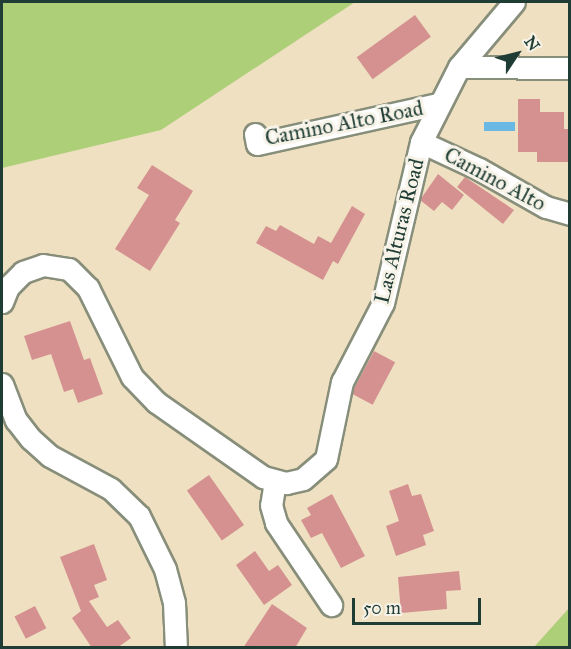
<!DOCTYPE html>
<style>
body{margin:0}
#map{position:relative;width:571px;height:649px;overflow:hidden;background:#efe0c1;font-family:"IM FELL Great Primer",serif}
div>[style]{position:absolute}
.green>*{inset:0;background:#adcf78}
.water>*{inset:0;background:#69b9e4;transform-origin:0 0}
.building>*{inset:0;background:#d49190;transform-origin:0 0}
.roads{filter:drop-shadow(2px 0 #878e7a) drop-shadow(-2px 0 #878e7a) drop-shadow(0 2px #878e7a) drop-shadow(0 -2px #878e7a)}
.minor>*{height:21px;margin:-10.5px;padding:0 10.5px;transform-origin:10.5px;border-radius:10.5px;background:#fff}
span{translate:-50% -50%;white-space:nowrap;text-align:center;line-height:1.15;-webkit-text-stroke:6px #f7f3e8;paint-order:stroke}
.street-label{font-size:21px;color:#1f3d34}
.frame{position:absolute;inset:0;border:3px solid #1f3d34;pointer-events:none}
.north{position:absolute;left:487px;top:24px;width:60px;height:60px;-webkit-text-stroke:4px #f7f3e8;paint-order:stroke;rotate:55deg;font-size:16px;font-weight:700;line-height:24px;text-align:center;color:#1f3d34}
.north::after{content:'';display:block;margin:auto;width:21px;height:27px;background:#1f3d34;clip-path:polygon(50% 0,100% 100%,50% 72%,0 100%)}
.scale{position:absolute;left:352px;top:598px;width:129px;height:27px;box-sizing:border-box;border:3px solid #1f3d34;border-top:0;padding-left:8px;font-size:18px;line-height:21px;white-space:nowrap;color:#1f3d34;-webkit-text-stroke:4px #f7f3e8;paint-order:stroke}
</style>
<div id="map">
<div class="green">
<div style="clip-path:polygon(2px 2px,355px 2px,161px 130px,2px 168px)"></div>
<div style="clip-path:polygon(569px 608px,569px 647px,534px 647px)"></div>
</div>
<div class="water">
<div style="left:484px;top:122px;width:31px;height:9px"></div>
</div>
<div class="building">
<div style="left:415px;top:15px;width:27px;height:72px;rotate:54deg"></div>
<div style="clip-path:polygon(518px 99px,540px 99px,540px 112px,564px 112px,564px 129px,570px 129px,570px 162px,537px 162px,537px 152px,518px 152px)"></div>
<div style="clip-path:polygon(152px 165px,193px 191px,175px 220px,180px 223px,150px 271px,115px 249px,149px 195px,137px 188px)"></div>
<div style="clip-path:polygon(438px 174px,464px 195px,452px 210px,442px 202px,434px 211px,420px 200px)"></div>
<div style="clip-path:polygon(465px 177px,514px 210px,503px 224px,457px 187px)"></div>
<div style="clip-path:polygon(352px 206px,365px 214px,338px 264px,333px 261px,323px 280px,256px 243px,266px 226px,276px 231px,280px 225px,314px 244px,318px 236px,331px 243px)"></div>
<div style="clip-path:polygon(70px 321px,84px 360px,90px 358px,103px 394px,78px 403px,73px 389px,64px 392px,51px 354px,32px 360px,24px 336px)"></div>
<div style="left:374px;top:351px;width:24px;height:48px;rotate:28deg"></div>
<div style="left:209px;top:475px;width:61px;height:27px;rotate:55deg"></div>
<div style="clip-path:polygon(408px 484px,412px 496px,421px 494px,434px 531px,423px 535px,426px 545px,396px 556px,386px 526px,399px 521px,389px 491px)"></div>
<div style="clip-path:polygon(332px 494px,365px 556px,341px 568px,322px 533px,311px 538px,301px 520px,311px 515px,307px 508px)"></div>
<div style="clip-path:polygon(94px 544px,107px 580px,94px 585px,99px 597px,89px 601px,107px 627px,118px 620px,131px 638px,117px 648px,92px 648px,72px 618px,81px 611px,60px 557px)"></div>
<div style="clip-path:polygon(255px 551px,269px 571px,278px 565px,292px 585px,264px 605px,236px 565px)"></div>
<div style="clip-path:polygon(459px 571px,461px 590px,446px 591px,447px 609px,401px 613px,398px 577px)"></div>
<div style="clip-path:polygon(272px 604px,307px 628px,295px 648px,243px 648px)"></div>
<div style="left:35px;top:606px;width:25px;height:23px;rotate:63deg"></div>
</div>
<div class="roads">
<div class="minor">
<div style="left:459px;top:67px;width:111px;rotate:0.5deg"></div>
<div style="left:255px;top:134px;width:10px;rotate:79deg"></div>
<div style="left:257px;top:144px;width:185px;rotate:-12.5deg"></div>
<div style="left:421px;top:142px;width:64px;rotate:25deg"></div>
<div style="left:479px;top:169px;width:77px;rotate:29.6deg"></div>
<div style="left:546px;top:207px;width:25px;rotate:16deg"></div>
<div style="left:2px;top:302px;width:16px;rotate:-68deg"></div>
<div style="left:8px;top:287px;width:21px;rotate:-45deg"></div>
<div style="left:23px;top:272px;width:21px;rotate:-19deg"></div>
<div style="left:43px;top:265px;width:26px;rotate:9deg"></div>
<div style="left:69px;top:269px;width:27px;rotate:45deg"></div>
<div style="left:88px;top:288px;width:99px;rotate:63.7deg"></div>
<div style="left:132px;top:377px;width:35px;rotate:46deg"></div>
<div style="left:156px;top:402px;width:131px;rotate:35deg"></div>
<div style="left:263px;top:477px;width:24px;rotate:15deg"></div>
<div style="left:286px;top:483px;width:17px;rotate:-13deg"></div>
<div style="left:303px;top:479px;width:30px;rotate:-41deg"></div>
<div style="left:326px;top:459px;width:79px;rotate:-78.3deg"></div>
<div style="left:342px;top:382px;width:89px;rotate:-62.6deg"></div>
<div style="left:383px;top:303px;width:165px;rotate:-76.7deg"></div>
<div style="left:421px;top:142px;width:84px;rotate:-63.1deg"></div>
<div style="left:459px;top:67px;width:85px;rotate:-49.8deg"></div>
<div style="left:2px;top:384px;width:39px;rotate:69deg"></div>
<div style="left:16px;top:420px;width:24px;rotate:52deg"></div>
<div style="left:31px;top:439px;width:25px;rotate:42deg"></div>
<div style="left:50px;top:456px;width:69px;rotate:28.4deg"></div>
<div style="left:111px;top:489px;width:39px;rotate:44deg"></div>
<div style="left:139px;top:516px;width:59px;rotate:63.9deg"></div>
<div style="left:165px;top:569px;width:35px;rotate:75deg"></div>
<div style="left:174px;top:603px;width:45px;rotate:87.5deg"></div>
<div style="left:275px;top:481px;width:24px;rotate:99deg"></div>
<div style="left:271px;top:505px;width:19px;rotate:74deg"></div>
<div style="left:276px;top:523px;width:99px;rotate:56.1deg"></div>
</div>
</div>
<div class="street-label">
<span style="left:344px;top:123px;rotate:-11deg">Camino Alto Road</span>
<span style="left:495px;top:179px;rotate:28deg">Camino Alto</span>
<span style="left:399px;top:231px;rotate:-76deg">Las Alturas Road</span>
</div>
<div class="frame"></div>
<div class="north">N</div>
<div class="scale">50 m</div>
</div>
